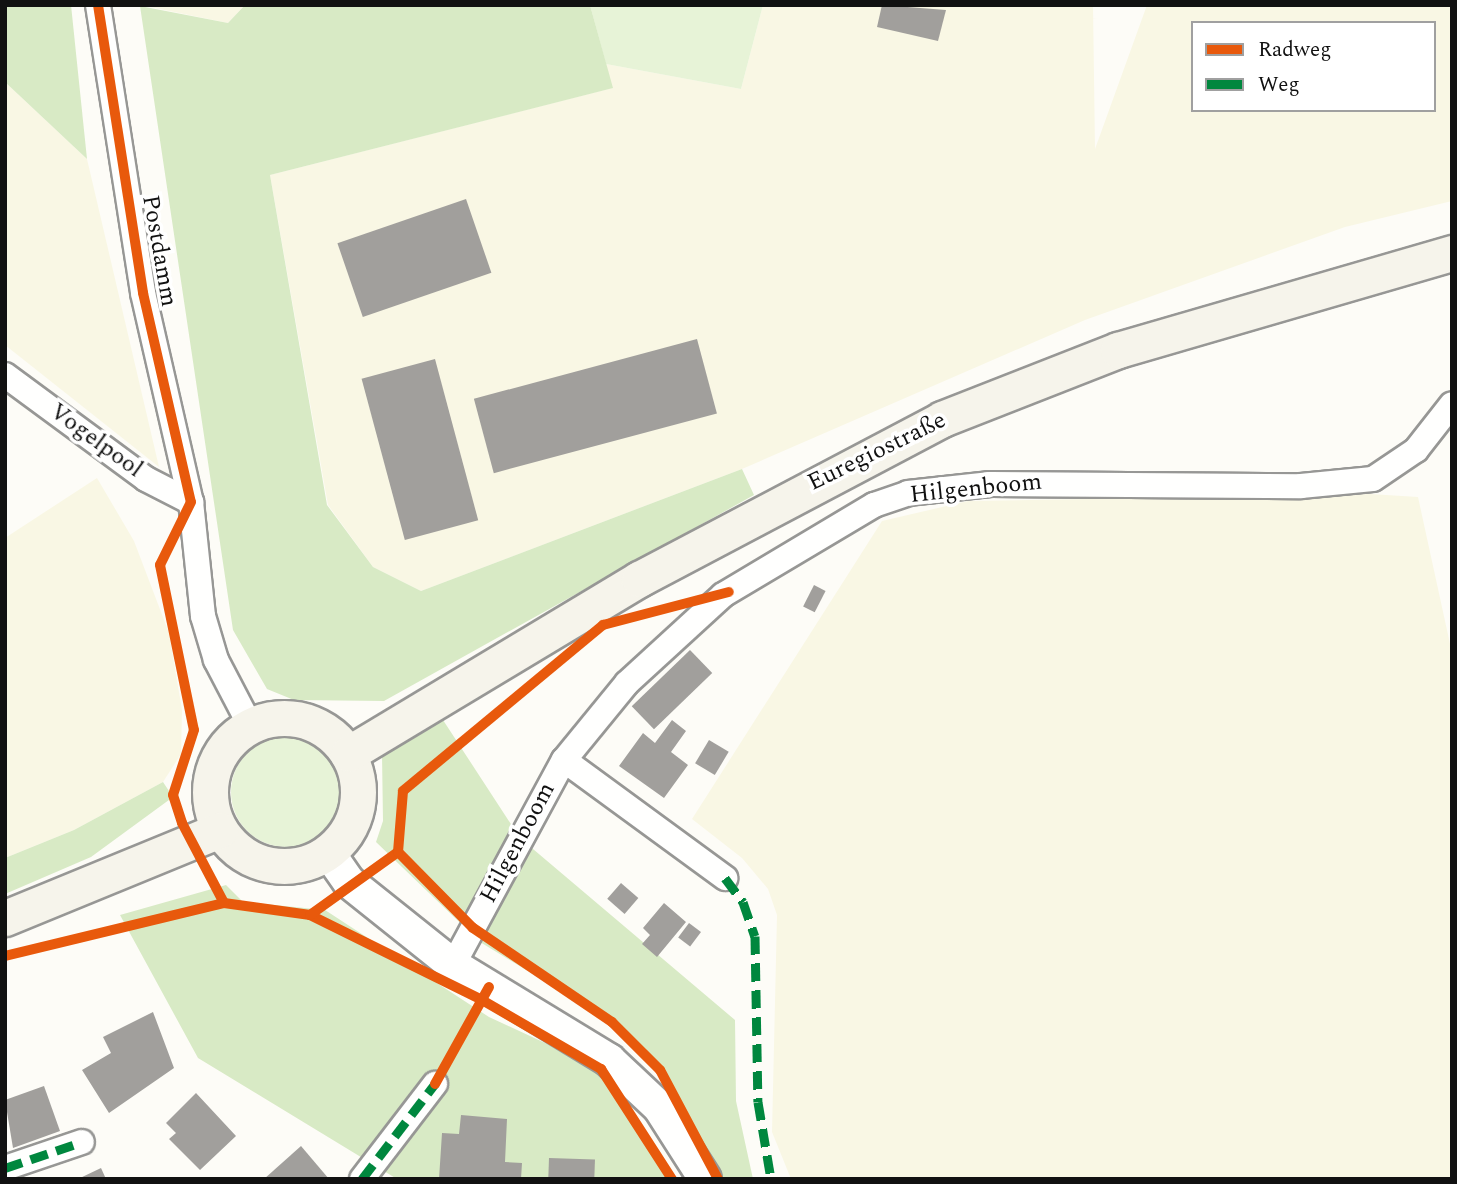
<!DOCTYPE html>
<meta charset="utf-8">
<style>
body{margin:0}
#map{position:relative;width:1457px;height:1184px;overflow:hidden;background:#fdfcf7;font-family:Spectral,serif}
div>[style]{position:absolute}
.farmland>*{inset:0;background:#f9f7e4}
.green>*{inset:0;background:#e7f3d7}
.round{border-radius:50%}
.forest>*{inset:0;background:#d8eac5}
.building>*{inset:0;background:#a19f9c;transform-origin:0 0}
.roads{filter:drop-shadow(2px 0 #979795) drop-shadow(-2px 0 #979795) drop-shadow(0 2px #979795) drop-shadow(0 -2px #979795)}
.minor>*{height:24px;margin:-12px;padding:0 12px;transform-origin:12px;border-radius:12px;background:#fffffe}
.tertiary>*{height:32px;margin:-16px;padding:0 16px;transform-origin:16px;border-radius:16px;background:#fffffe}
.secondary>*{height:35px;margin:-17.5px;padding:0 17.5px;transform-origin:17.5px;border-radius:17.5px;background:#f6f4eb}
.secondary>.ring{margin:-17.5px;padding:0;box-sizing:content-box;background:none;border:35px solid #f6f4eb;border-radius:50%}
.quiet>*{height:9px;margin-top:-4.5px;transform-origin:0;background:repeating-linear-gradient(90deg,#00873e 0 18px,transparent 0 27px)}
.cycleway>*{height:10px;margin:-5px;padding:0 5px;transform-origin:5px;border-radius:5px;background:#e8590c}
span{translate:-50% -50%;white-space:nowrap;text-align:center;line-height:1.15;-webkit-text-stroke:7px #fff;paint-order:stroke}
.street-label{font-size:24px;color:#111}
.frame{position:absolute;inset:0;border:7px solid #111;pointer-events:none}
.legend{position:absolute;left:1191px;top:21px;width:245px;height:91px;box-sizing:border-box;background:#fff;border:2px solid #a0a0a0;margin:0;padding:9px 12px;list-style:none;font-size:21px;color:#111}
.legend li{display:flex;align-items:center;gap:14px;height:35px}
.legend b{width:35px;border:2px solid #a0a0a0}
</style>
<div id="map">
<div class="farmland">
<div style="clip-path:polygon(140px 5px,245px 5px,228px 23px)"></div>
<div style="clip-path:polygon(evenodd,763px 5px,1093px 5px,1095px 149px,1147px 5px,1452px 5px,1452px 201px,1345px 227px,1085px 320px,742px 469px,421px 591px,373px 567px,328px 505px,270px 175px,612px 88px,606px 64px,741px 89px,763px 5px,1193px 23px,1434px 23px,1434px 110px,1193px 110px,1193px 23px)"></div>
<div style="clip-path:polygon(5px 82px,87px 159px,159px 467px,5px 345px)"></div>
<div style="clip-path:polygon(97px 478px,134px 541px,169px 633px,182px 710px,181px 754px,163px 782px,74px 830px,5px 858px,5px 538px)"></div>
<div style="clip-path:polygon(1370px 494px,1418px 497px,1452px 653px,1452px 1179px,791px 1179px,772px 1132px,777px 915px,768px 889px,742px 858px,692px 819px,882px 521px,968px 501px)"></div>
</div>
<div class="green">
<div style="clip-path:polygon(590px 5px,763px 5px,741px 89px,606px 64px)"></div>
<div class="round" style="left:231px;top:737px;width:110px;height:110px"></div>
</div>
<div class="forest">
<div style="clip-path:polygon(5px 5px,71px 5px,87px 159px,5px 82px)"></div>
<div style="clip-path:polygon(245px 5px,590px 5px,613px 88px,270px 175px,327px 505px,373px 567px,421px 591px,742px 469px,754px 495px,384px 701px,294px 700px,267px 689px,233px 630px,140px 6px,228px 23px)"></div>
<div style="clip-path:polygon(443px 720px,520px 838px,735px 1020px,736px 1101px,753px 1179px,721px 1179px,653px 1059px,612px 1022px,480px 942px,376px 842px,383px 821px,382px 755px)"></div>
<div style="clip-path:polygon(163px 782px,173px 797px,91px 857px,5px 894px,5px 858px,74px 830px)"></div>
<div style="clip-path:polygon(226px 885px,243px 902px,325px 910px,489px 1017px,601px 1069px,672px 1179px,397px 1179px,198px 1058px,120px 915px)"></div>
</div>
<div class="building">
<div style="clip-path:polygon(882px 5px,946px 10px,938px 41px,877px 27px)"></div>
<div style="left:466px;top:199px;width:78px;height:136px;rotate:71deg"></div>
<div style="left:697px;top:339px;width:77px;height:231px;rotate:75deg"></div>
<div style="left:435px;top:359px;width:167px;height:76px;rotate:75deg"></div>
<div style="left:814px;top:585px;width:13px;height:24px;rotate:27deg"></div>
<div style="left:690px;top:650px;width:32px;height:81px;rotate:46deg"></div>
<div style="clip-path:polygon(672px 720px,686px 731px,671px 752px,688px 765px,664px 798px,619px 766px,643px 733px,655px 743px)"></div>
<div style="left:709px;top:740px;width:23px;height:27px;rotate:31deg"></div>
<div style="left:621px;top:883px;width:23px;height:21px;rotate:41deg"></div>
<div style="clip-path:polygon(664px 903px,686px 922px,657px 957px,642px 944px,650px 935px,643px 928px)"></div>
<div style="left:689px;top:923px;width:15px;height:18px;rotate:37deg"></div>
<div style="clip-path:polygon(153px 1012px,174px 1068px,109px 1113px,82px 1070px,111px 1053px,103px 1037px)"></div>
<div style="clip-path:polygon(44px 1086px,60px 1131px,13px 1148px,5px 1100px)"></div>
<div style="clip-path:polygon(196px 1093px,236px 1136px,200px 1170px,169px 1139px,176px 1133px,166px 1123px)"></div>
<div style="clip-path:polygon(461px 1115px,507px 1119px,505px 1162px,522px 1163px,521px 1179px,439px 1179px,442px 1133px,459px 1134px)"></div>
<div style="clip-path:polygon(301px 1146px,329px 1179px,264px 1179px)"></div>
<div style="left:549px;top:1158px;width:46px;height:21px;rotate:2deg"></div>
<div style="clip-path:polygon(101px 1168px,106px 1179px,78px 1179px)"></div>
</div>
<div class="roads">
<div class="minor">
<div style="left:98px;top:5px;width:291px;rotate:81.1deg"></div>
<div style="left:143px;top:293px;width:214px;rotate:77.1deg"></div>
<div style="left:191px;top:502px;width:115px;rotate:84deg"></div>
<div style="left:203px;top:616px;width:46px;rotate:73.5deg"></div>
<div style="left:216px;top:660px;width:73px;rotate:62.4deg"></div>
<div style="left:5px;top:375px;width:175px;rotate:36.4deg"></div>
<div style="left:146px;top:479px;width:51px;rotate:27.1deg"></div>
<div style="left:564px;top:760px;width:99px;rotate:-50.7deg"></div>
<div style="left:627px;top:683px;width:130px;rotate:-42.5deg"></div>
<div style="left:723px;top:595px;width:176px;rotate:-30.8deg"></div>
<div style="left:874px;top:505px;width:36px;rotate:-19deg"></div>
<div style="left:908px;top:493px;width:83px;rotate:-6.2deg"></div>
<div style="left:991px;top:484px;width:310px;rotate:0.4deg"></div>
<div style="left:1301px;top:486px;width:72px;rotate:-5.6deg"></div>
<div style="left:1373px;top:479px;width:52px;rotate:-34deg"></div>
<div style="left:1416px;top:450px;width:58px;rotate:-52deg"></div>
<div style="left:453px;top:965px;width:233px;rotate:-61.6deg"></div>
<div style="left:564px;top:760px;width:200px;rotate:36.2deg"></div>
<div style="left:5px;top:1168px;width:81px;rotate:-18.7deg"></div>
<div style="left:362px;top:1179px;width:120px;rotate:-52.5deg"></div>
</div>
<div class="tertiary">
<div style="left:328px;top:852px;width:37px;rotate:55deg"></div>
<div style="left:349px;top:882px;width:133px;rotate:38.6deg"></div>
<div style="left:453px;top:965px;width:183px;rotate:31.3deg"></div>
<div style="left:609px;top:1060px;width:69px;rotate:43.2deg"></div>
<div style="left:659px;top:1107px;width:85px;rotate:57.4deg"></div>
</div>
<div class="secondary">
<div class="ring" style="left:210px;top:718px;width:113px;height:113px"></div>
<div style="left:348px;top:754px;width:340px;rotate:-31deg"></div>
<div style="left:639px;top:579px;width:343px;rotate:-27.8deg"></div>
<div style="left:942px;top:419px;width:189px;rotate:-21.4deg"></div>
<div style="left:1118px;top:350px;width:348px;rotate:-16.2deg"></div>
<div style="left:5px;top:918px;width:232px;rotate:-22.3deg"></div>
</div>
</div>
<div class="quiet">
<div style="left:725px;top:878px;width:30px;rotate:53deg"></div>
<div style="left:743px;top:902px;width:36px;rotate:71deg"></div>
<div style="left:755px;top:936px;width:166px;rotate:89deg"></div>
<div style="left:758px;top:1102px;width:78px;rotate:80.4deg"></div>
<div style="left:5px;top:1168px;width:81px;rotate:-18.7deg"></div>
<div style="left:362px;top:1179px;width:120px;rotate:-52.5deg"></div>
</div>
<div class="cycleway">
<div style="left:98px;top:5px;width:291px;rotate:81.1deg"></div>
<div style="left:143px;top:293px;width:214px;rotate:77.1deg"></div>
<div style="left:191px;top:502px;width:70px;rotate:116.2deg"></div>
<div style="left:160px;top:565px;width:168px;rotate:78.4deg"></div>
<div style="left:194px;top:730px;width:68px;rotate:107.9deg"></div>
<div style="left:173px;top:795px;width:29px;rotate:72deg"></div>
<div style="left:182px;top:823px;width:90px;rotate:62.3deg"></div>
<div style="left:224px;top:903px;width:87px;rotate:7.9deg"></div>
<div style="left:310px;top:915px;width:192px;rotate:26.3deg"></div>
<div style="left:482px;top:1000px;width:138px;rotate:30.1deg"></div>
<div style="left:601px;top:1069px;width:131px;rotate:57.2deg"></div>
<div style="left:310px;top:915px;width:108px;rotate:-35.6deg"></div>
<div style="left:5px;top:956px;width:225px;rotate:-13.6deg"></div>
<div style="left:435px;top:1084px;width:111px;rotate:-60.9deg"></div>
<div style="left:718px;top:1179px;width:123px;rotate:-118deg"></div>
<div style="left:660px;top:1070px;width:68px;rotate:-135deg"></div>
<div style="left:612px;top:1022px;width:168px;rotate:-145.9deg"></div>
<div style="left:473px;top:928px;width:107px;rotate:-134.6deg"></div>
<div style="left:398px;top:852px;width:61px;rotate:-85.3deg"></div>
<div style="left:403px;top:791px;width:260px;rotate:-39.7deg"></div>
<div style="left:603px;top:625px;width:130px;rotate:-14.7deg"></div>
</div>
<div class="street-label">
<span style="left:159px;top:251px;rotate:80deg">Postdamm</span>
<span style="left:96px;top:441px;rotate:36deg">Vogelpool</span>
<span style="left:877px;top:452px;rotate:-26deg">Euregiostraße</span>
<span style="left:976px;top:489px;rotate:-6deg">Hilgenboom</span>
<span style="left:518px;top:843px;rotate:-62deg">Hilgenboom</span>
</div>
<div class="frame"></div>
<ul class="legend">
<li><b style="height:9px;background:#e8590c"></b>Radweg</li>
<li><b style="height:9px;background:#00873e"></b>Weg</li>
</ul>
</div>
